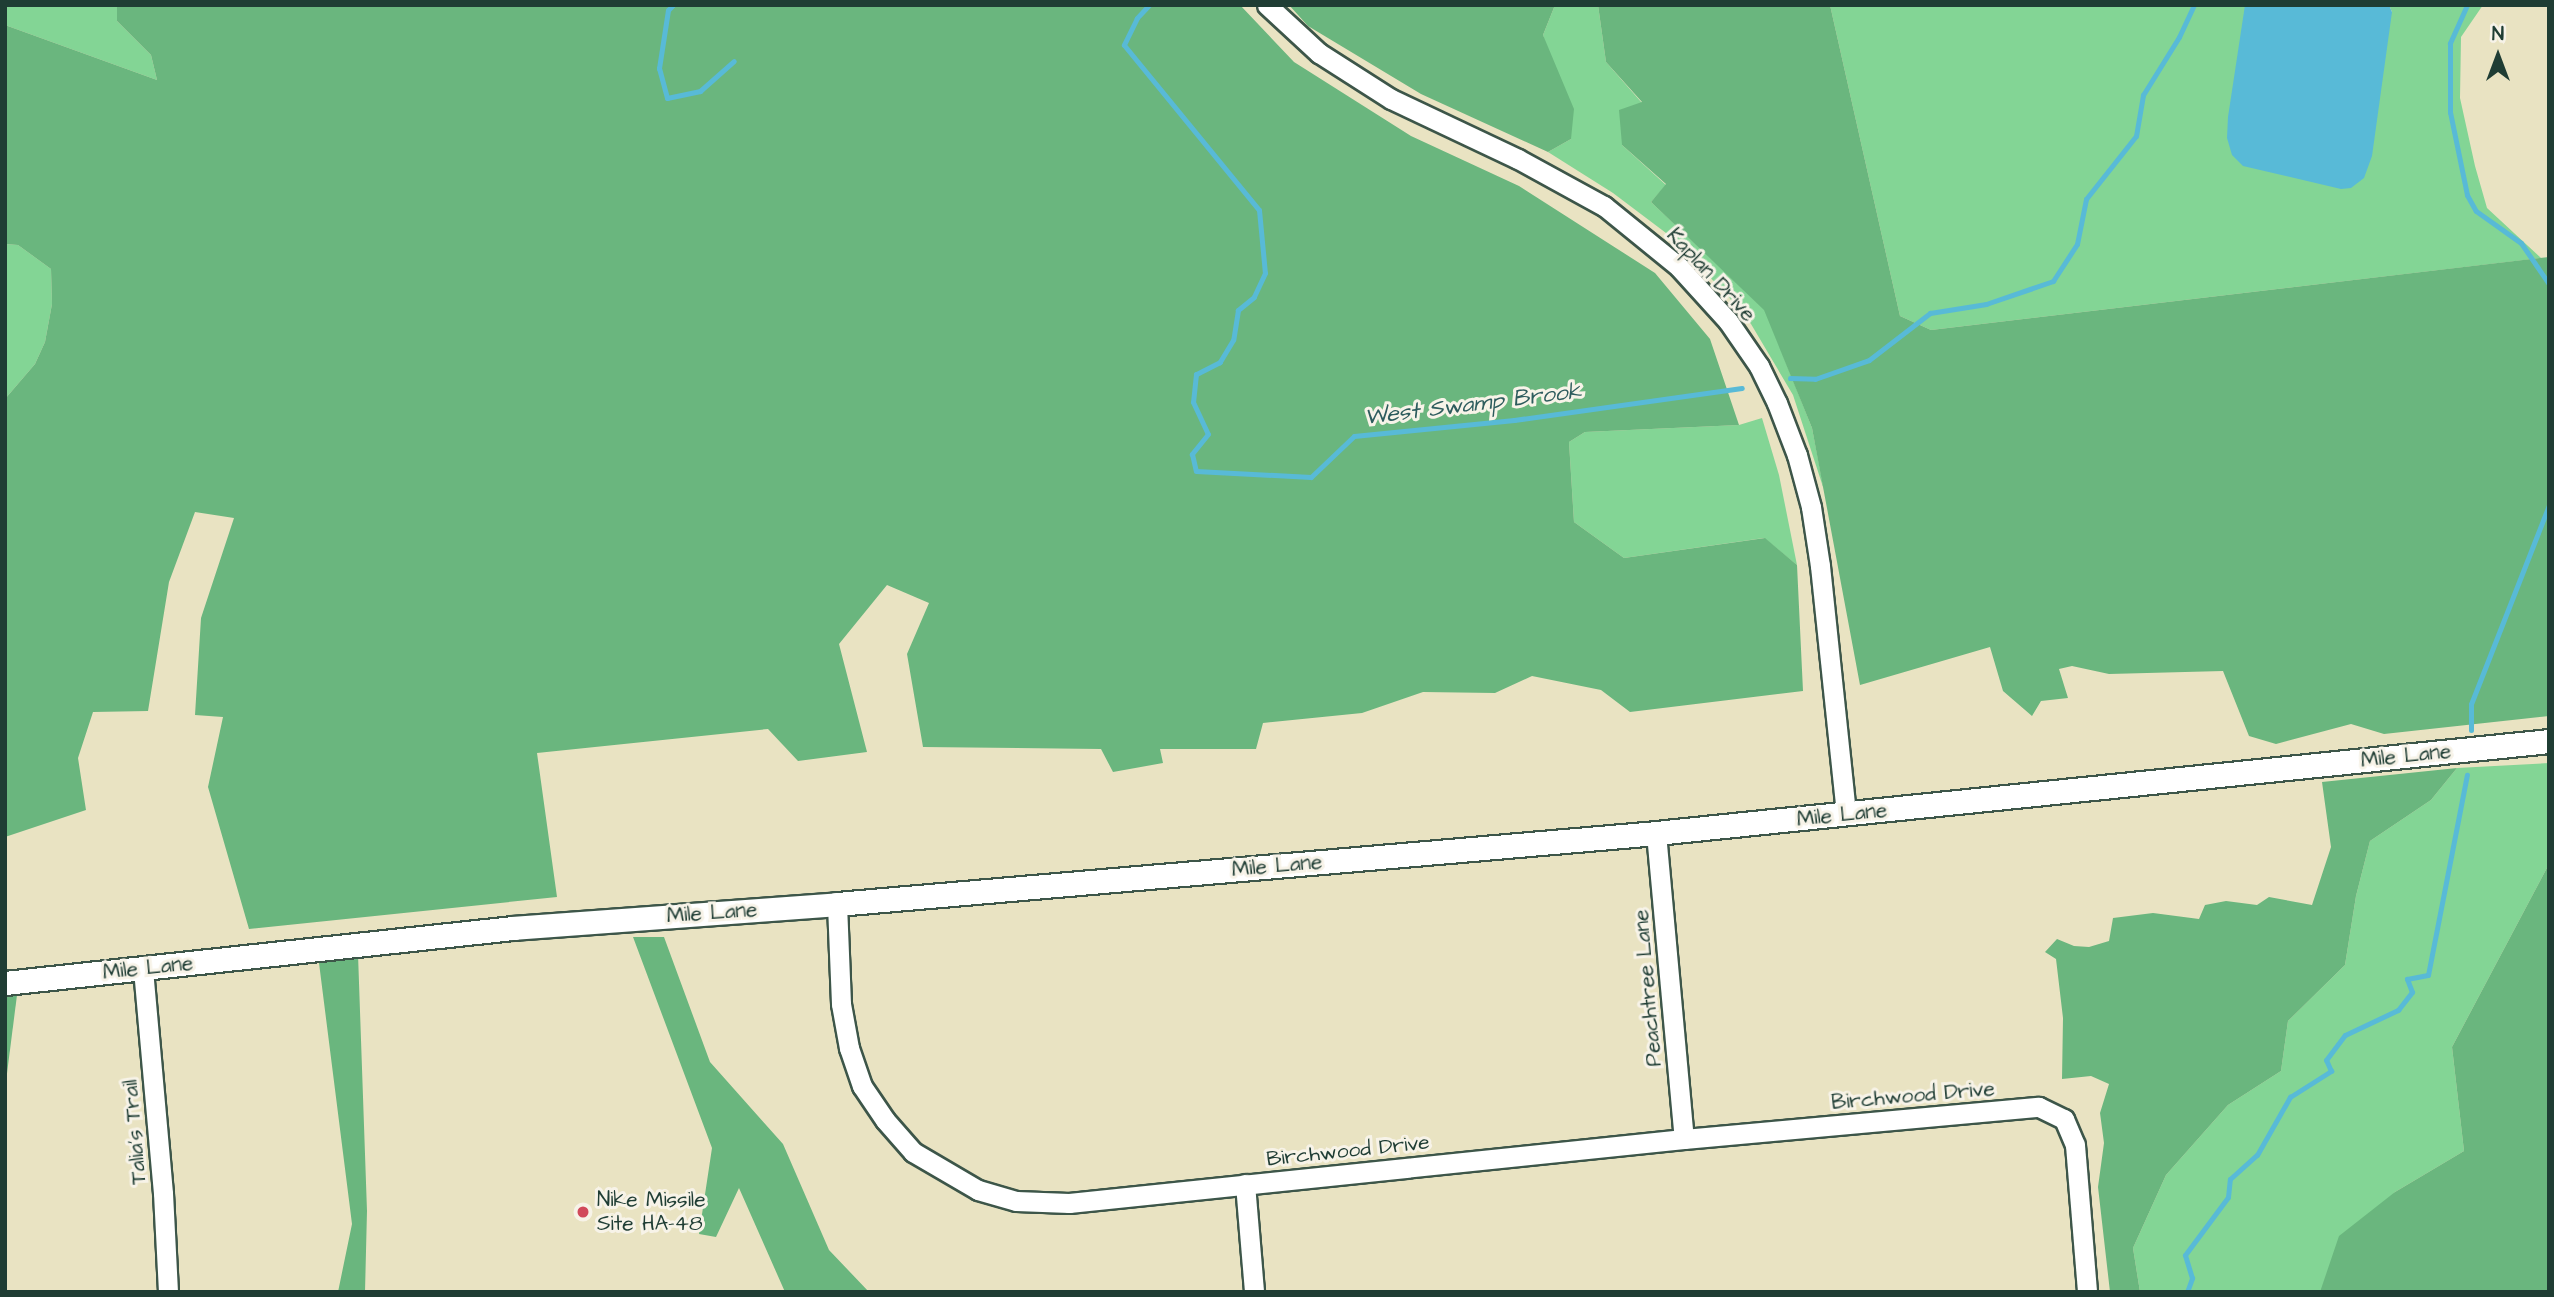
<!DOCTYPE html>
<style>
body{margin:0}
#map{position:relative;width:2554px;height:1297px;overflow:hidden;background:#e9e3c2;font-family:"Architects Daughter",sans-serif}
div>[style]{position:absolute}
.green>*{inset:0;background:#83d595}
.forest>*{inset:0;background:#6ab67e}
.water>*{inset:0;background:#58bad7}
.stream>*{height:5px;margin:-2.5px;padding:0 2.5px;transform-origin:2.5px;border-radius:2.5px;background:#58bad7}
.roads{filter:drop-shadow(2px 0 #3d5649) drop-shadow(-2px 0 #3d5649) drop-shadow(0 2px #3d5649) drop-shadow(0 -2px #3d5649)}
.minor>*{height:19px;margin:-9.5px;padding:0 9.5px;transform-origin:9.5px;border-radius:9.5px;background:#fff}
.tertiary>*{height:23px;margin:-11.5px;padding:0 11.5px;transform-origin:11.5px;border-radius:11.5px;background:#fff}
.dots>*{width:19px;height:19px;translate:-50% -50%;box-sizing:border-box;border:4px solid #f7f3e8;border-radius:50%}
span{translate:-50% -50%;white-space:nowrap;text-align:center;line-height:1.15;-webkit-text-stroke:6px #f7f3e8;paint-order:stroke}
.street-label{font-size:21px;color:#1f3d34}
.poi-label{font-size:21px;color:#1f3d34}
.left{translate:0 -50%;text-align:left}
.water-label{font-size:23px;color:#2d5c5d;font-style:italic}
.frame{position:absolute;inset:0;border:7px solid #1f3d34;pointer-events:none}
.north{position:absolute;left:2463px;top:21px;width:70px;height:70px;-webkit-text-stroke:5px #f7f3e8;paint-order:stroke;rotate:0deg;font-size:19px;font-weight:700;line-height:28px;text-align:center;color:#1f3d34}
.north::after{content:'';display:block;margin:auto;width:24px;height:32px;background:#1f3d34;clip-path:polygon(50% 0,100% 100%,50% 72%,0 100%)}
</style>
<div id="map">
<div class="green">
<div style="clip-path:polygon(5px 5px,117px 5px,117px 21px,151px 55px,157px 80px,5px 25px)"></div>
<div style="clip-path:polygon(1555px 5px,1598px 5px,1606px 62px,1642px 103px,1622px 145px,1666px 185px,1651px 202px,1765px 310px,1812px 428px,1824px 490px,1793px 395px,1751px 324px,1727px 295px,1670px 236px,1613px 193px,1548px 152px,1571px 139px,1543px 35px)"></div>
<div style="clip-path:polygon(1830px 5px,2245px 5px,2246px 10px,2392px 12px,2389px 5px,2483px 5px,2461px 37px,2460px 98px,2475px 166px,2487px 208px,2541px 258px,1931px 330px,1900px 316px)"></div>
<div style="clip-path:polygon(5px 244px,18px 245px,51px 269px,52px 304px,45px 342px,35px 364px,5px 399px)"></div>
<div style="clip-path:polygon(1762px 418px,1779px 475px,1797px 565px,1764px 538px,1624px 558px,1574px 522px,1569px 442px,1585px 432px,1739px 425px)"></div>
<div style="clip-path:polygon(2549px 763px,2549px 864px,2452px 1047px,2464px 1151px,2395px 1192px,2320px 1292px,2140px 1292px,2133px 1248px,2166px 1175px,2228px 1105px,2281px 1071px,2288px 1021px,2345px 965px,2356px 896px,2370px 841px,2431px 800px,2457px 768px)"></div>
</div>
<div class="forest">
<div style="clip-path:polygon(117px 5px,1240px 5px,1294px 62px,1411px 136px,1519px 186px,1655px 273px,1710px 339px,1739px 425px,1585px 432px,1569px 442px,1574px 522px,1624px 558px,1765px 538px,1797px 565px,1803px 691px,1630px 712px,1601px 690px,1532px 676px,1495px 693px,1423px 692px,1362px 713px,1263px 723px,1256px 749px,1160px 749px,1163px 763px,1113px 772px,1101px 749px,923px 747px,907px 654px,929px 603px,887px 585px,839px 644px,867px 752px,798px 761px,768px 729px,537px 753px,557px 897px,249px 929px,208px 787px,223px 717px,195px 715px,201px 618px,234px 518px,195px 512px,169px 582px,148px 711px,93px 712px,78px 758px,86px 810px,5px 837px,5px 399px,35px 364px,45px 342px,52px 304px,51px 269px,18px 245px,5px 244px,5px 25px,157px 80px,151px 55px,117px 21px)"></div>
<div style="clip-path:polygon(1289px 5px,1555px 5px,1543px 35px,1574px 109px,1571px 139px,1548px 152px,1421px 94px,1308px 26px)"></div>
<div style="clip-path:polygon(1598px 5px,1830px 5px,1900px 316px,1931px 330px,2549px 257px,2549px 716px,2384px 734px,2351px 724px,2276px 744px,2249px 736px,2223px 671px,2109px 674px,2072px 666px,2059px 669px,2068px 698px,2041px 701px,2032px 716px,2003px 691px,1990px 647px,1860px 685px,1812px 428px,1764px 310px,1651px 202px,1666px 184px,1622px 145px,1619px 110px,1642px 102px,1606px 62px)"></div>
<div style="clip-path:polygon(2457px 768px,2431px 800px,2370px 841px,2356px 896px,2345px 965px,2288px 1021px,2281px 1071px,2228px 1105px,2166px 1175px,2133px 1248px,2140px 1292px,2110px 1292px,2098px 1187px,2104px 1143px,2100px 1113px,2109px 1084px,2091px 1076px,2062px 1079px,2063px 1018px,2056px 959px,2045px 952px,2057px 939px,2074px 946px,2089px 947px,2109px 941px,2113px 918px,2153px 913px,2199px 919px,2205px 905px,2226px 901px,2257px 905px,2269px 897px,2312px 905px,2331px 847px,2322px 782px)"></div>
<div style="clip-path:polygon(2549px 864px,2549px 1292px,2320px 1292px,2339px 1236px,2395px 1192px,2464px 1151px,2452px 1047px)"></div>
<div style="clip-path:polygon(633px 937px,664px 937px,710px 1062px,783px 1144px,829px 1250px,869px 1292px,785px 1292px,739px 1188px,716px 1237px,699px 1234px,712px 1148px)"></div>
<div style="clip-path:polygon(358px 954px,367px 1211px,365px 1292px,338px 1292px,352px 1224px,319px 963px)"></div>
<div style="clip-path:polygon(17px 995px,5px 1089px,5px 996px)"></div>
</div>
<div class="water">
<div style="clip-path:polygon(2245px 5px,2389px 5px,2392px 12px,2372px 156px,2364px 178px,2351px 188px,2341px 189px,2243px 166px,2232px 155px,2227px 138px,2228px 117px)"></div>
</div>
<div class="stream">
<div style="left:673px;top:5px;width:7px;rotate:135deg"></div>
<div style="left:668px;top:10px;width:59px;rotate:98.8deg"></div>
<div style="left:659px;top:68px;width:31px;rotate:75deg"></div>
<div style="left:667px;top:98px;width:34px;rotate:-12deg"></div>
<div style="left:700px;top:91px;width:45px;rotate:-41.4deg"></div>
<div style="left:1149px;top:5px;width:18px;rotate:133deg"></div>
<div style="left:1137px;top:18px;width:30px;rotate:116deg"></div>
<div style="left:1124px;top:45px;width:213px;rotate:50.7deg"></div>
<div style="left:1259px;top:210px;width:63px;rotate:84.6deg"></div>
<div style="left:1265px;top:273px;width:26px;rotate:115deg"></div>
<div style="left:1254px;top:297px;width:21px;rotate:141deg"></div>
<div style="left:1238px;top:310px;width:30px;rotate:99deg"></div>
<div style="left:1233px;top:340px;width:26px;rotate:121deg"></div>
<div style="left:1220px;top:362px;width:27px;rotate:153deg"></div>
<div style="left:1196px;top:374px;width:28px;rotate:96deg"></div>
<div style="left:1193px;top:402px;width:35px;rotate:65deg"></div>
<div style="left:1208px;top:434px;width:26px;rotate:129deg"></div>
<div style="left:1192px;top:454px;width:17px;rotate:77deg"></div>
<div style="left:1196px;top:471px;width:115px;rotate:3deg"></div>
<div style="left:1311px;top:477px;width:59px;rotate:-43.6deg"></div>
<div style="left:1354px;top:436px;width:161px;rotate:-5.7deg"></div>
<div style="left:1514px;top:420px;width:230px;rotate:-8deg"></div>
<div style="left:2467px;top:5px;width:42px;rotate:114.1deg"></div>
<div style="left:2450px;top:43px;width:69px;rotate:90deg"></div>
<div style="left:2450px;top:112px;width:85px;rotate:78.4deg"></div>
<div style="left:2467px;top:195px;width:18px;rotate:61deg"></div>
<div style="left:2476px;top:211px;width:55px;rotate:35.4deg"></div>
<div style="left:2521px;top:243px;width:50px;rotate:55.7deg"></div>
<div style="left:1790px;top:378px;width:25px;rotate:2deg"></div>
<div style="left:1815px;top:379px;width:57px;rotate:-19.4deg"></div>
<div style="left:1869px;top:360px;width:77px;rotate:-37.6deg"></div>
<div style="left:1930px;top:313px;width:57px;rotate:-9.1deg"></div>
<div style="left:1986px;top:304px;width:71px;rotate:-18.9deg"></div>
<div style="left:2053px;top:281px;width:44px;rotate:-57deg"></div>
<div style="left:2077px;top:244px;width:46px;rotate:-78.7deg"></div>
<div style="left:2086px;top:199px;width:80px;rotate:-51.6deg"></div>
<div style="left:2136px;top:136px;width:42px;rotate:-80.3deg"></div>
<div style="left:2143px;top:95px;width:68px;rotate:-58.2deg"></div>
<div style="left:2179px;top:37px;width:35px;rotate:-65deg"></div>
<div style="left:2471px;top:730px;width:26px;rotate:-90deg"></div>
<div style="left:2471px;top:704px;width:214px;rotate:-68.6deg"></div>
<div style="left:2187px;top:1292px;width:15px;rotate:-70deg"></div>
<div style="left:2192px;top:1278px;width:24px;rotate:-107deg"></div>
<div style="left:2185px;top:1255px;width:72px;rotate:-53.4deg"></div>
<div style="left:2228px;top:1197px;width:18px;rotate:-84deg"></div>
<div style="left:2230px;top:1179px;width:36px;rotate:-42deg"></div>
<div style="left:2257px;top:1155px;width:67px;rotate:-60.4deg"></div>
<div style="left:2290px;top:1097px;width:49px;rotate:-32.4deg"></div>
<div style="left:2331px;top:1071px;width:12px;rotate:-114deg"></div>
<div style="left:2326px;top:1060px;width:31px;rotate:-53deg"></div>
<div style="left:2345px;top:1035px;width:59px;rotate:-25.3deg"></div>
<div style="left:2398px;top:1010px;width:23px;rotate:-52deg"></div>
<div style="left:2412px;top:992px;width:14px;rotate:-111deg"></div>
<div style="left:2407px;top:979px;width:21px;rotate:-11deg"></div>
<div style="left:2428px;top:975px;width:204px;rotate:-79deg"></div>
</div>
<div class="roads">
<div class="minor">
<div style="left:1267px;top:5px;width:71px;rotate:42.7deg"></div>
<div style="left:1319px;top:53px;width:85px;rotate:32.6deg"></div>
<div style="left:1391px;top:99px;width:140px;rotate:25.3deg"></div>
<div style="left:1518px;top:159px;width:98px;rotate:28.7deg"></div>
<div style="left:1604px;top:206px;width:97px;rotate:39.1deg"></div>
<div style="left:1679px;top:267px;width:73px;rotate:47.8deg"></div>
<div style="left:1728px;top:321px;width:55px;rotate:55.4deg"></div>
<div style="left:1759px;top:366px;width:41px;rotate:64.1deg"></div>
<div style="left:1777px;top:403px;width:56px;rotate:69deg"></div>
<div style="left:1797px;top:455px;width:54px;rotate:74.9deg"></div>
<div style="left:1811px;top:507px;width:60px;rotate:81.3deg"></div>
<div style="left:1820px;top:566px;width:250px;rotate:84deg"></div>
<div style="left:1656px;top:833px;width:307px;rotate:84.8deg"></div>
<div style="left:837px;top:904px;width:100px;rotate:87.7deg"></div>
<div style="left:841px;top:1004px;width:45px;rotate:79.7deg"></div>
<div style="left:849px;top:1048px;width:40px;rotate:71.1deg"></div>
<div style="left:862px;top:1086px;width:41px;rotate:55.9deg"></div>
<div style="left:885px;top:1120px;width:43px;rotate:48.8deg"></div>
<div style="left:913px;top:1152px;width:75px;rotate:30.3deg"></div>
<div style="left:978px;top:1190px;width:40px;rotate:16deg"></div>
<div style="left:1016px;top:1201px;width:53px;rotate:2.2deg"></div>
<div style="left:1069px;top:1203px;width:618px;rotate:-5.94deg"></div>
<div style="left:1684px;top:1139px;width:356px;rotate:-5.2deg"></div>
<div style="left:2039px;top:1107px;width:28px;rotate:26deg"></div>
<div style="left:2064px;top:1119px;width:28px;rotate:67deg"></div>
<div style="left:2075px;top:1145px;width:147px;rotate:85.3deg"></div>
<div style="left:143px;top:969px;width:225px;rotate:84.9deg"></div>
<div style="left:163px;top:1193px;width:99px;rotate:87.1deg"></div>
<div style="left:1245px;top:1184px;width:108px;rotate:85.2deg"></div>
</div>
<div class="tertiary">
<div style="left:5px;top:983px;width:511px;rotate:-6.18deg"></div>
<div style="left:513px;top:928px;width:325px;rotate:-4.2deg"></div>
<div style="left:837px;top:904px;width:822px;rotate:-4.95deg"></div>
<div style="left:1656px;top:833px;width:898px;rotate:-5.88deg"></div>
</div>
</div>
<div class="dots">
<div style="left:583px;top:1212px;background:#d1495b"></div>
</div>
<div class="street-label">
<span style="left:1711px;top:275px;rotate:47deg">Kaplan Drive</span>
<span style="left:2406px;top:756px;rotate:-6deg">Mile Lane</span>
<span style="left:1842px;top:815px;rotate:-6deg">Mile Lane</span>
<span style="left:1277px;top:866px;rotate:-5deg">Mile Lane</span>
<span style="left:712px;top:913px;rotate:-4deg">Mile Lane</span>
<span style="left:148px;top:968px;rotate:-6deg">Mile Lane</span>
<span style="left:1648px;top:988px;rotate:-95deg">Peachtree Lane</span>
<span style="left:1913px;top:1096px;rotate:-5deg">Birchwood Drive</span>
<span style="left:135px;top:1132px;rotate:-95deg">Talia's Trail</span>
<span style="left:1348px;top:1151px;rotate:-6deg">Birchwood Drive</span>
</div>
<div class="poi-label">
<span class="left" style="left:597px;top:1212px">Nike Missile<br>Site HA-48</span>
</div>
<div class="water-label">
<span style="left:1473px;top:404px;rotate:-7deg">West Swamp Brook</span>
</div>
<div class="frame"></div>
<div class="north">N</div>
</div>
